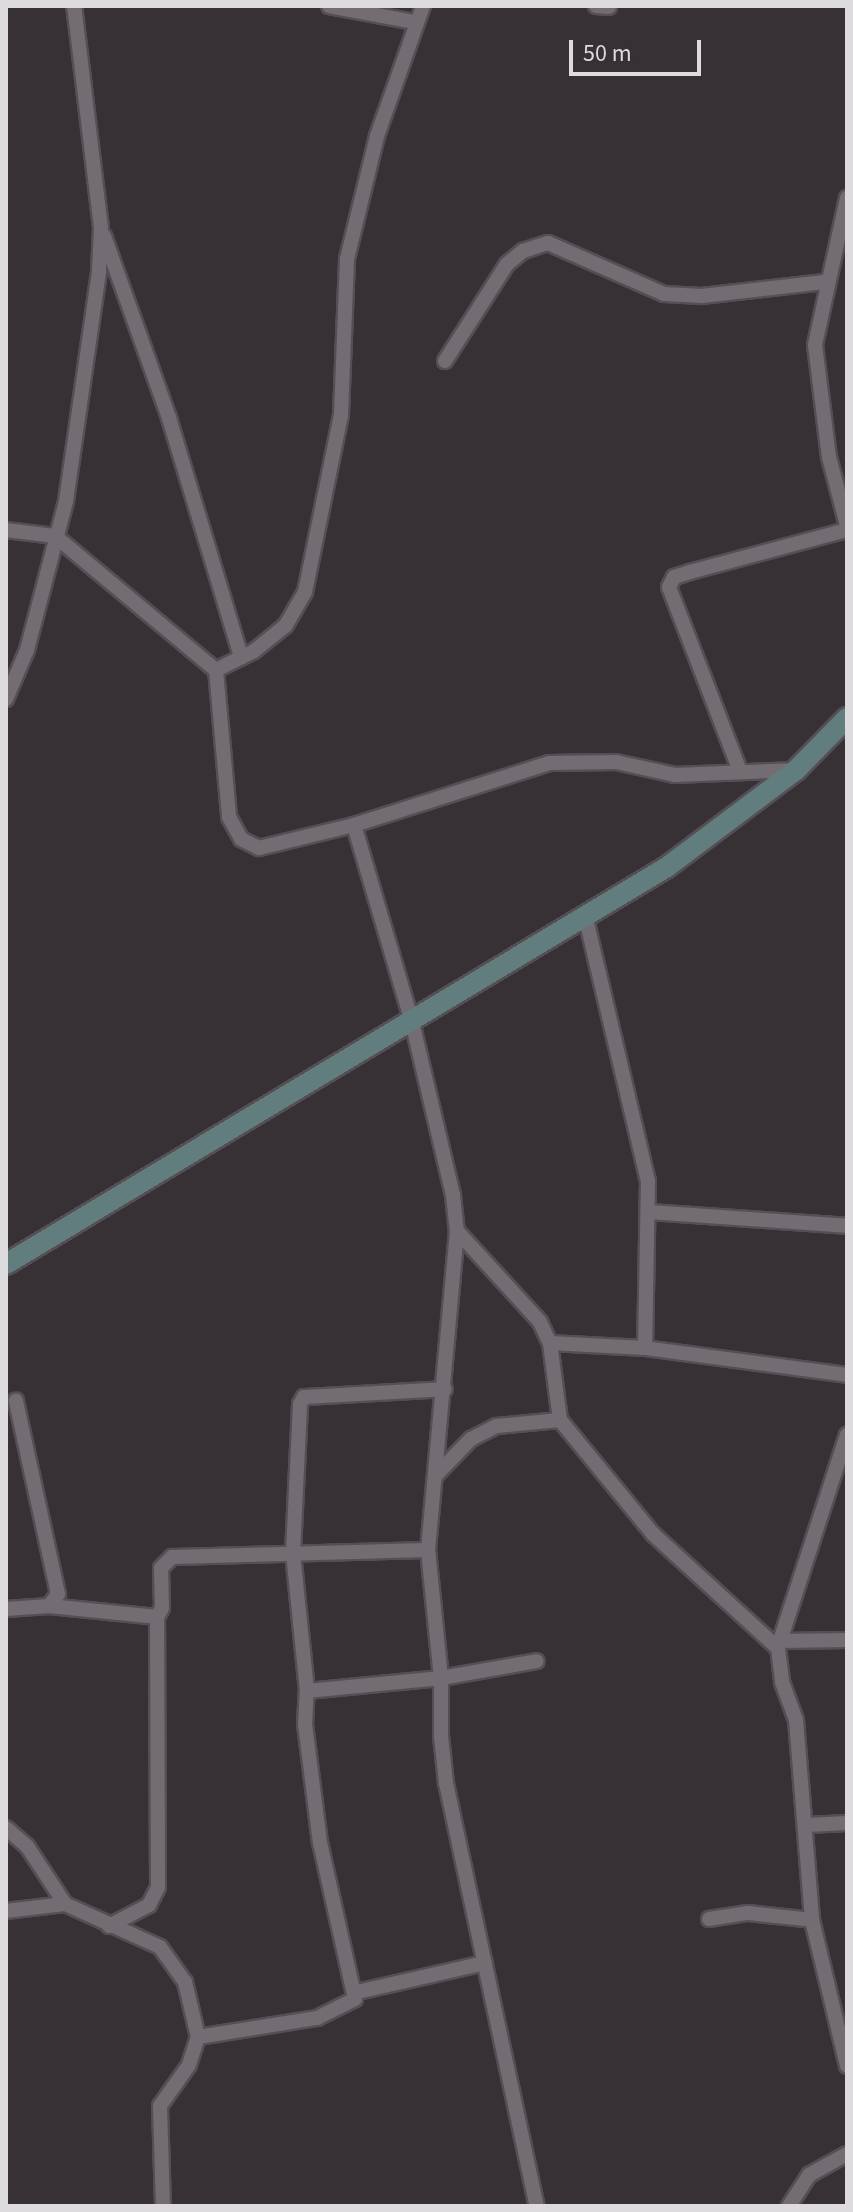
<!DOCTYPE html>
<style>
body{margin:0}
#map{position:relative;width:853px;height:2212px;overflow:hidden;background:#373136;font-family:"Source Sans 3",sans-serif}
div>[style]{position:absolute}
.roads{filter:drop-shadow(2px 0 #544f54) drop-shadow(-2px 0 #544f54) drop-shadow(0 2px #544f54) drop-shadow(0 -2px #544f54)}
.street>*{height:14px;margin:-7px;padding:0 7px;transform-origin:7px;border-radius:7px;background:#736d73}
.secondary>*{height:20px;margin:-10px;padding:0 10px;transform-origin:10px;border-radius:10px;background:#617d7e}
span{translate:-50% -50%;white-space:nowrap;text-align:center;line-height:1.15;-webkit-text-stroke:6px #373136;paint-order:stroke}
.frame{position:absolute;inset:0;border:8px solid #dedbde;pointer-events:none}
.scale{position:absolute;left:569px;top:40px;width:132px;height:36px;box-sizing:border-box;border:4px solid #dedbde;border-top:0;padding-left:10px;font-size:24px;line-height:28px;white-space:nowrap;color:#dedbde;-webkit-text-stroke:6px #373136;paint-order:stroke}
</style>
<div id="map">
<div class="roads">
<div class="street">
<div style="left:329px;top:6px;width:86px;rotate:10.7deg"></div>
<div style="left:423px;top:6px;width:138px;rotate:109.5deg"></div>
<div style="left:377px;top:136px;width:127px;rotate:103.7deg"></div>
<div style="left:347px;top:259px;width:156px;rotate:92.2deg"></div>
<div style="left:341px;top:415px;width:181px;rotate:101.5deg"></div>
<div style="left:305px;top:592px;width:39px;rotate:120deg"></div>
<div style="left:285px;top:626px;width:40px;rotate:141deg"></div>
<div style="left:254px;top:651px;width:42px;rotate:153.4deg"></div>
<div style="left:216px;top:670px;width:148px;rotate:84.9deg"></div>
<div style="left:229px;top:817px;width:25px;rotate:61deg"></div>
<div style="left:241px;top:839px;width:20px;rotate:27deg"></div>
<div style="left:259px;top:848px;width:98px;rotate:-13.6deg"></div>
<div style="left:354px;top:825px;width:205px;rotate:73.6deg"></div>
<div style="left:412px;top:1022px;width:178px;rotate:76.7deg"></div>
<div style="left:453px;top:1195px;width:36px;rotate:84deg"></div>
<div style="left:457px;top:1231px;width:320px;rotate:95.2deg"></div>
<div style="left:428px;top:1550px;width:129px;rotate:84.2deg"></div>
<div style="left:441px;top:1678px;width:58px;rotate:90deg"></div>
<div style="left:441px;top:1736px;width:47px;rotate:83.9deg"></div>
<div style="left:446px;top:1783px;width:433px;rotate:77.9deg"></div>
<div style="left:596px;top:6px;width:13px;rotate:4deg"></div>
<div style="left:847px;top:198px;width:150px;rotate:102.3deg"></div>
<div style="left:815px;top:345px;width:113px;rotate:82.9deg"></div>
<div style="left:829px;top:457px;width:70px;rotate:75.2deg"></div>
<div style="left:104px;top:236px;width:193px;rotate:70.3deg"></div>
<div style="left:169px;top:418px;width:250px;rotate:73.2deg"></div>
<div style="left:445px;top:361px;width:115px;rotate:-57.4deg"></div>
<div style="left:507px;top:264px;width:21px;rotate:-39deg"></div>
<div style="left:523px;top:251px;width:26px;rotate:-18deg"></div>
<div style="left:548px;top:243px;width:127px;rotate:23.7deg"></div>
<div style="left:664px;top:294px;width:38px;rotate:3deg"></div>
<div style="left:702px;top:296px;width:123px;rotate:-6.5deg"></div>
<div style="left:6px;top:530px;width:49px;rotate:7deg"></div>
<div style="left:55px;top:536px;width:209px;rotate:39.8deg"></div>
<div style="left:6px;top:699px;width:53px;rotate:-66.8deg"></div>
<div style="left:27px;top:650px;width:154px;rotate:-75.3deg"></div>
<div style="left:66px;top:501px;width:232px;rotate:-81.8deg"></div>
<div style="left:99px;top:271px;width:43px;rotate:-87.3deg"></div>
<div style="left:101px;top:228px;width:224px;rotate:-96.9deg"></div>
<div style="left:740px;top:771px;width:197px;rotate:-111.1deg"></div>
<div style="left:669px;top:587px;width:11px;rotate:-63deg"></div>
<div style="left:674px;top:577px;width:17px;rotate:-17deg"></div>
<div style="left:690px;top:572px;width:163px;rotate:-15deg"></div>
<div style="left:354px;top:825px;width:205px;rotate:-17.6deg"></div>
<div style="left:549px;top:763px;width:67px;rotate:-0.9deg"></div>
<div style="left:616px;top:762px;width:60px;rotate:12.4deg"></div>
<div style="left:675px;top:775px;width:121px;rotate:-2.4deg"></div>
<div style="left:586px;top:919px;width:269px;rotate:76.7deg"></div>
<div style="left:648px;top:1181px;width:167px;rotate:91deg"></div>
<div style="left:649px;top:1212px;width:198px;rotate:4deg"></div>
<div style="left:457px;top:1231px;width:123px;rotate:47.6deg"></div>
<div style="left:540px;top:1322px;width:23px;rotate:65deg"></div>
<div style="left:550px;top:1343px;width:78px;rotate:82.6deg"></div>
<div style="left:560px;top:1420px;width:147px;rotate:50.8deg"></div>
<div style="left:653px;top:1534px;width:169px;rotate:42.4deg"></div>
<div style="left:778px;top:1648px;width:34px;rotate:83deg"></div>
<div style="left:782px;top:1682px;width:40px;rotate:69.8deg"></div>
<div style="left:796px;top:1720px;width:201px;rotate:85.4deg"></div>
<div style="left:812px;top:1920px;width:150px;rotate:76.5deg"></div>
<div style="left:550px;top:1343px;width:95px;rotate:3deg"></div>
<div style="left:645px;top:1348px;width:204px;rotate:7.6deg"></div>
<div style="left:435px;top:1476px;width:52px;rotate:-45.8deg"></div>
<div style="left:471px;top:1439px;width:29px;rotate:-27deg"></div>
<div style="left:497px;top:1426px;width:63px;rotate:-5.4deg"></div>
<div style="left:49px;top:1606px;width:109px;rotate:5.8deg"></div>
<div style="left:157px;top:1617px;width:10px;rotate:-61deg"></div>
<div style="left:162px;top:1608px;width:40px;rotate:-91.4deg"></div>
<div style="left:161px;top:1568px;width:16px;rotate:-45deg"></div>
<div style="left:172px;top:1557px;width:256px;rotate:-1.6deg"></div>
<div style="left:6px;top:1609px;width:43px;rotate:-4deg"></div>
<div style="left:49px;top:1606px;width:15px;rotate:-53deg"></div>
<div style="left:58px;top:1594px;width:198px;rotate:-102.3deg"></div>
<div style="left:780px;top:1641px;width:217px;rotate:-72deg"></div>
<div style="left:778px;top:1647px;width:6px;rotate:-72deg"></div>
<div style="left:780px;top:1641px;width:67px;rotate:-0.9deg"></div>
<div style="left:307px;top:1691px;width:135px;rotate:-5.5deg"></div>
<div style="left:441px;top:1678px;width:97px;rotate:-10deg"></div>
<div style="left:807px;top:1825px;width:40px;rotate:-2.9deg"></div>
<div style="left:6px;top:1828px;width:28px;rotate:41deg"></div>
<div style="left:27px;top:1846px;width:69px;rotate:56.8deg"></div>
<div style="left:65px;top:1904px;width:104px;rotate:24.4deg"></div>
<div style="left:160px;top:1947px;width:43px;rotate:54.5deg"></div>
<div style="left:185px;top:1982px;width:57px;rotate:76.7deg"></div>
<div style="left:198px;top:2037px;width:29px;rotate:108deg"></div>
<div style="left:189px;top:2065px;width:50px;rotate:125.3deg"></div>
<div style="left:160px;top:2106px;width:100px;rotate:88.3deg"></div>
<div style="left:6px;top:1911px;width:59px;rotate:-6.8deg"></div>
<div style="left:709px;top:1919px;width:39px;rotate:-9deg"></div>
<div style="left:748px;top:1913px;width:64px;rotate:6.2deg"></div>
<div style="left:109px;top:1926px;width:45px;rotate:-27.7deg"></div>
<div style="left:149px;top:1905px;width:20px;rotate:-63deg"></div>
<div style="left:158px;top:1887px;width:270px;rotate:-90.2deg"></div>
<div style="left:357px;top:1992px;width:131px;rotate:-12.8deg"></div>
<div style="left:198px;top:2037px;width:121px;rotate:-9.1deg"></div>
<div style="left:317px;top:2018px;width:42px;rotate:-26.6deg"></div>
<div style="left:355px;top:1999px;width:160px;rotate:-102.6deg"></div>
<div style="left:320px;top:1843px;width:120px;rotate:-97.2deg"></div>
<div style="left:305px;top:1724px;width:33px;rotate:-87deg"></div>
<div style="left:307px;top:1691px;width:139px;rotate:-95.8deg"></div>
<div style="left:293px;top:1553px;width:149px;rotate:-87.3deg"></div>
<div style="left:300px;top:1404px;width:8px;rotate:-60deg"></div>
<div style="left:304px;top:1397px;width:141px;rotate:-3.2deg"></div>
<div style="left:789px;top:2206px;width:37px;rotate:-57deg"></div>
<div style="left:809px;top:2175px;width:43px;rotate:-28.9deg"></div>
</div>
<div class="secondary">
<div style="left:6px;top:1264px;width:771px;rotate:-30.99deg"></div>
<div style="left:667px;top:867px;width:161px;rotate:-36.9deg"></div>
<div style="left:796px;top:770px;width:73px;rotate:-45.6deg"></div>
</div>
</div>
<div class="frame"></div>
<div class="scale">50 m</div>
</div>
